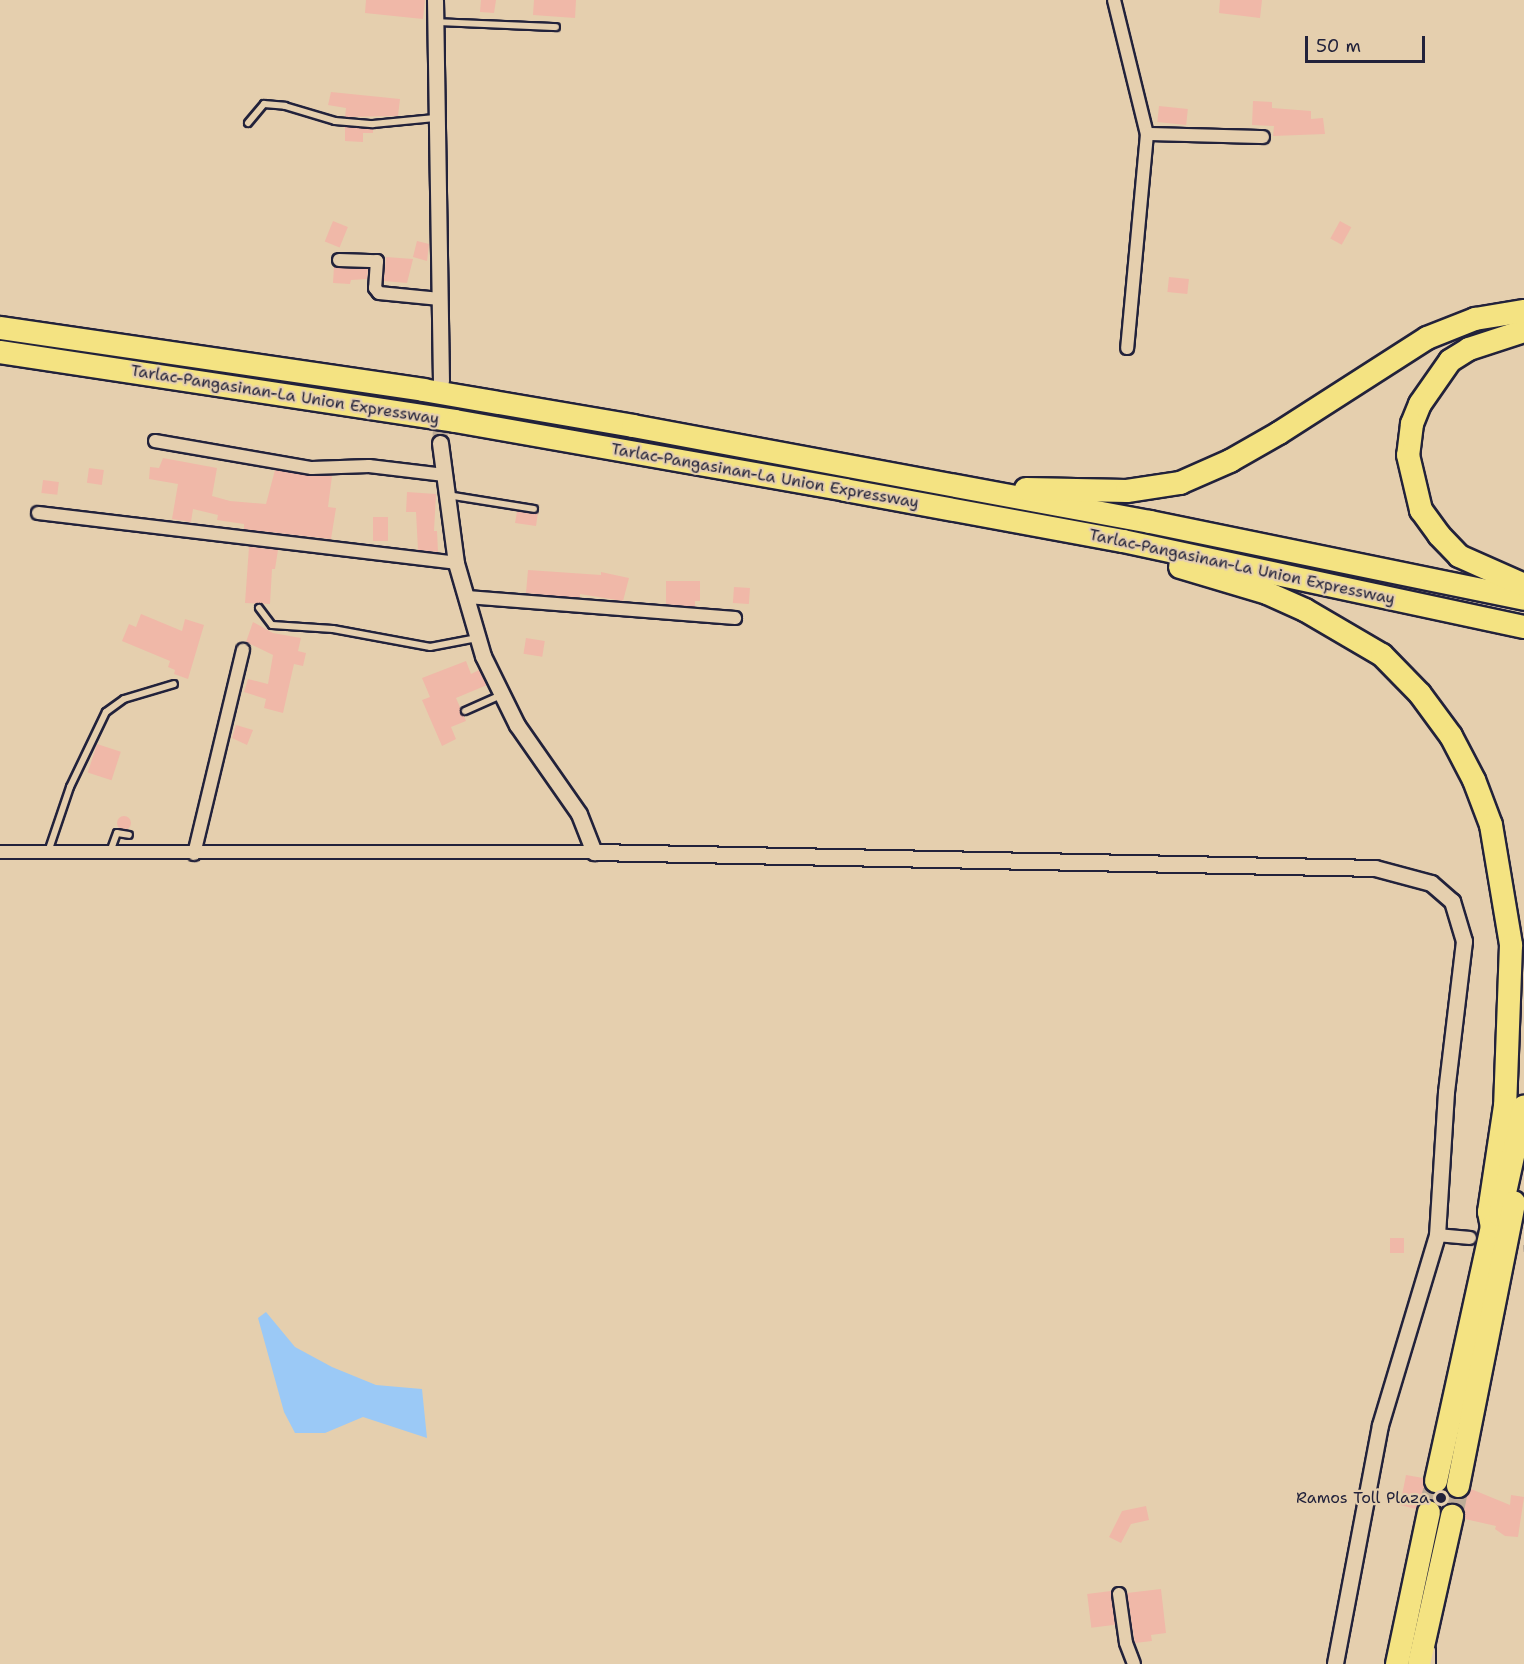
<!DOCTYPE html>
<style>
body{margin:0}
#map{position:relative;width:1524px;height:1664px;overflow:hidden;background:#e5cfae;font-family:"Shantell Sans",sans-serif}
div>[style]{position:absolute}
.water>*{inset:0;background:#9bc9f6}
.building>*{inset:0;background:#f0b8a8;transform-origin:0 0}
.round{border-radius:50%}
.minor-tunnel>*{height:12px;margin-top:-6px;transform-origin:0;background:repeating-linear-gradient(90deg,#beac97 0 12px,transparent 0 18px)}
.tertiary-tunnel>*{height:15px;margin-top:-7.5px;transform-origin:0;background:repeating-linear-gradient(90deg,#beac97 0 15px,transparent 0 23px)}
.motorway-tunnel>*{height:22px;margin-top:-11px;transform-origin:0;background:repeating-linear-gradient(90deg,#beac97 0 22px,transparent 0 33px)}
.roads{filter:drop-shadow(2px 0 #22223b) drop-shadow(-2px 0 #22223b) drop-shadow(0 2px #22223b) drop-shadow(0 -2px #22223b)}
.service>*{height:6px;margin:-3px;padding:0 3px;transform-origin:3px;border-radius:3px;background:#e5cfae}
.minor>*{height:12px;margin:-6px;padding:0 6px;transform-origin:6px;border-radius:6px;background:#e5cfae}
.tertiary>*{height:15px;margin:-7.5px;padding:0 7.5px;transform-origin:7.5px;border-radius:7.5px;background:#e5cfae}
.motorway>*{height:22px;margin:-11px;padding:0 11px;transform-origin:11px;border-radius:11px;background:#f4e382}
.dots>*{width:16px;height:16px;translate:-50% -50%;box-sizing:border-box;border:3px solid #e5cfae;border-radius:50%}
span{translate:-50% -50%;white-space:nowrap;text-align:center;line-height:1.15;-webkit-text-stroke:4.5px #e5cfae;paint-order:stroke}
.street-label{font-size:16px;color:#22223b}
.poi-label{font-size:16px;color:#22223b}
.right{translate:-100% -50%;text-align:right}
.scale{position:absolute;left:1305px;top:36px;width:120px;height:27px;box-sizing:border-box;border:3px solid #22223b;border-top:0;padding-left:8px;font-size:18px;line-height:21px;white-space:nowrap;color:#22223b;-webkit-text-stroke:4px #e5cfae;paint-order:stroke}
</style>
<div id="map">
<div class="water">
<div style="clip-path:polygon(266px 1312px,295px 1347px,332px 1367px,376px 1385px,422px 1389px,427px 1438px,363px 1417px,325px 1433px,295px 1433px,284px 1412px,258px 1318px)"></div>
</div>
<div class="building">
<div style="clip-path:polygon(366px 0,425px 0,423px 19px,365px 13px)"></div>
<div style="clip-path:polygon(481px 0,496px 0,494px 13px,480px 12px)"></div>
<div style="clip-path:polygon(534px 0,576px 0,575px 18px,533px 15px)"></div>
<div style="clip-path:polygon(1220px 0,1262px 0,1260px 18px,1219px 13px)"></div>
<div style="clip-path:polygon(331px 92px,400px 99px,398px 116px,345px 117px,346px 108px,328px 105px)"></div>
<div style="clip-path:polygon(1253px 101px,1272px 102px,1272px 108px,1311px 111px,1311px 119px,1323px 118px,1325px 134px,1273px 136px,1274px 126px,1252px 125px)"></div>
<div style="left:1159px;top:106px;width:29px;height:16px;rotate:6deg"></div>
<div style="clip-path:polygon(345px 127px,373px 129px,373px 133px,363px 133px,363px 142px,345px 141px)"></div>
<div style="left:333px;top:221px;width:16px;height:22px;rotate:22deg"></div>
<div style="left:1340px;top:221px;width:13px;height:20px;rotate:29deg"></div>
<div style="clip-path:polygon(417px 241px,429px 244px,427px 261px,413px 257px)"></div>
<div style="clip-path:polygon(386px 257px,413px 259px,407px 283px,384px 281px)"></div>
<div style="clip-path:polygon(334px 266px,368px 269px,367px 279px,351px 280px,350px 284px,333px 283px)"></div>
<div style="left:1169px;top:277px;width:20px;height:15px;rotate:6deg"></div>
<div style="clip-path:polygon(163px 458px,217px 468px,212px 496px,230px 501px,266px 504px,275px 470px,332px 476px,328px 507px,336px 508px,331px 539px,244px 529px,244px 524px,217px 520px,218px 515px,193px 509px,191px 522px,172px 519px,178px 484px,149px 479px,150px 467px,159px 468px)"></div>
<div style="left:89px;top:468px;width:15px;height:15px;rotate:8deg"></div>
<div style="left:43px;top:480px;width:16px;height:13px;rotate:7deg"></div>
<div style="clip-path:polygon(407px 492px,436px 494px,434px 531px,437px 531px,438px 552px,418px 550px,416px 512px,406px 512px)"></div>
<div style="clip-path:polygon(517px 512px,538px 512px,536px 526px,515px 523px)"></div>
<div style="left:373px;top:517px;width:15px;height:24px"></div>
<div style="clip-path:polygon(249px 547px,278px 550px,275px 569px,272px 569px,270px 604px,245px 603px)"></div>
<div style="clip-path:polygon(528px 570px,601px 575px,601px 572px,629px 578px,623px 601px,580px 594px,580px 598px,526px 593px)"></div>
<div style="clip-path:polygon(666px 581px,700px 581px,700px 601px,695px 601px,695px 607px,666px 604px)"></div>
<div style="left:734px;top:587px;width:16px;height:16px;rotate:4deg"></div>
<div style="clip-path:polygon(141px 614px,182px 631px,185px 619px,204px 625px,188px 679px,174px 674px,175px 670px,168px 667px,170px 661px,122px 641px,129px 624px,136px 627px)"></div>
<div style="clip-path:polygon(253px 622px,273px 633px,301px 638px,298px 651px,306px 653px,303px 666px,294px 664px,283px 713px,264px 708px,266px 699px,244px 692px,248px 679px,268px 684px,273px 655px,246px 642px)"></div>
<div style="left:526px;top:638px;width:19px;height:16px;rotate:9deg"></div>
<div style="clip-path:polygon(466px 661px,471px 674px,479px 670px,487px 685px,456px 698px,466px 721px,451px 727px,456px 739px,442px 746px,422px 700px,430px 697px,422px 678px)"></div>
<div style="clip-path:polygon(236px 725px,253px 730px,247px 745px,232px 738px)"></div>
<div style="left:97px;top:744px;width:25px;height:30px;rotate:18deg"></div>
<div class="round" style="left:117px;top:816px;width:14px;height:14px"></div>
<div style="left:1390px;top:1238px;width:14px;height:15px"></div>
<div style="clip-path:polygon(1406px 1475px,1423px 1478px,1423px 1486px,1433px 1494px,1445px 1491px,1456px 1499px,1468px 1495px,1471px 1489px,1510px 1505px,1511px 1495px,1524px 1497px,1518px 1537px,1505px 1536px,1495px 1529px,1496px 1526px,1465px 1519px,1465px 1511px,1455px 1503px,1442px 1507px,1431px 1499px,1419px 1503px,1416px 1509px,1400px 1505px)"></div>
<div style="clip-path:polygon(1146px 1506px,1149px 1520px,1131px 1524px,1121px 1543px,1109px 1537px,1122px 1511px)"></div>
<div style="clip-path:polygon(1161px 1589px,1166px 1633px,1151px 1635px,1152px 1641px,1135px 1643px,1127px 1593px)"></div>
<div style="left:1111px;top:1591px;width:34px;height:24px;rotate:83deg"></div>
</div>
<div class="minor-tunnel">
<div style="left:1470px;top:1238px;width:55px;rotate:8.4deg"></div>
</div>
<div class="tertiary-tunnel">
<div style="left:440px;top:443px;width:57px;rotate:-89deg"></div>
</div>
<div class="motorway-tunnel">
<div style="left:1429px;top:1512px;width:32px;rotate:-77deg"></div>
<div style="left:1452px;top:1516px;width:31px;rotate:-79deg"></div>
</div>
<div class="roads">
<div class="service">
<div style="left:436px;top:22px;width:120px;rotate:2.4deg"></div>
<div style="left:248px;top:123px;width:25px;rotate:-50deg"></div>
<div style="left:264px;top:104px;width:21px;rotate:5deg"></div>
<div style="left:285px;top:106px;width:52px;rotate:16.7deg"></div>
<div style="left:335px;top:121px;width:38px;rotate:5deg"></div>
<div style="left:373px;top:124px;width:62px;rotate:-5.5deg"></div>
<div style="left:447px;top:495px;width:88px;rotate:9.1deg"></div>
<div style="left:259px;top:608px;width:21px;rotate:53deg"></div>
<div style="left:272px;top:625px;width:61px;rotate:3.8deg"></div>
<div style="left:333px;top:629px;width:99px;rotate:10.5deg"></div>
<div style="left:430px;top:647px;width:48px;rotate:-10.8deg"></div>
<div style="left:465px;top:711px;width:39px;rotate:-24deg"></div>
<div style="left:48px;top:852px;width:69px;rotate:-71.3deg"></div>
<div style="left:70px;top:787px;width:83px;rotate:-64.4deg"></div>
<div style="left:106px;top:712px;width:22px;rotate:-36deg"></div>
<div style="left:124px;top:699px;width:52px;rotate:-16.7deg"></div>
<div style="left:110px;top:852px;width:20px;rotate:-70deg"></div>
<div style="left:117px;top:833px;width:12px;rotate:9deg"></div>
<div style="left:1432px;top:1650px;width:14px;rotate:90deg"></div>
</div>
<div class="minor">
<div style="left:1114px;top:0;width:138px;rotate:76.2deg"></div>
<div style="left:1147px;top:134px;width:215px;rotate:95.3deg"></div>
<div style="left:1147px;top:134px;width:116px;rotate:1.5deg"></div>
<div style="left:339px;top:260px;width:38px;rotate:2deg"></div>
<div style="left:377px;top:261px;width:27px;rotate:94deg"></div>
<div style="left:375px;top:288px;width:6px;rotate:51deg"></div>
<div style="left:379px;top:293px;width:61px;rotate:5.6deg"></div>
<div style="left:155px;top:441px;width:159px;rotate:9.8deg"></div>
<div style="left:312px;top:468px;width:57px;rotate:-2deg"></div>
<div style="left:369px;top:466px;width:76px;rotate:6.8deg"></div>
<div style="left:38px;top:513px;width:421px;rotate:6.8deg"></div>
<div style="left:467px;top:597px;width:269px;rotate:4.5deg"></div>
<div style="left:0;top:852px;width:594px"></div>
<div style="left:194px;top:854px;width:210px;rotate:-76.5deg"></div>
<div style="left:1437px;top:1235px;width:33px;rotate:5deg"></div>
<div style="left:1119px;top:1594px;width:49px;rotate:81.9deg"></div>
<div style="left:1126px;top:1643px;width:22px;rotate:69deg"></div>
</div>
<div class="tertiary">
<div style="left:435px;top:0;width:381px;rotate:89.1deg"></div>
<div style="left:440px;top:443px;width:121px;rotate:82.4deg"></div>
<div style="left:456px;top:563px;width:97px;rotate:73.8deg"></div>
<div style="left:483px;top:656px;width:77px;rotate:63.8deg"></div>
<div style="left:517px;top:725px;width:108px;rotate:55.1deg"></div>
<div style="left:579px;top:814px;width:41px;rotate:68.5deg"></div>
<div style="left:594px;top:852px;width:781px;rotate:1.17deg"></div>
<div style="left:1375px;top:868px;width:58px;rotate:15deg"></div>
<div style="left:1431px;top:883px;width:28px;rotate:41deg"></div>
<div style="left:1452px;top:901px;width:42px;rotate:73.3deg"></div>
<div style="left:1464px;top:941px;width:152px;rotate:96.8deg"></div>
<div style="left:1446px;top:1092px;width:143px;rotate:93.6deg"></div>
<div style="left:1437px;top:1235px;width:198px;rotate:106.7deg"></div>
<div style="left:1380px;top:1425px;width:243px;rotate:100.7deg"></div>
</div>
<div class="motorway">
<div style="left:0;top:328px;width:428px;rotate:8.3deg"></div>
<div style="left:423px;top:390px;width:213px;rotate:9.7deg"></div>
<div style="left:633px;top:426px;width:526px;rotate:10.52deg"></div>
<div style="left:1150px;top:522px;width:382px;rotate:11.6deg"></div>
<div style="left:1524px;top:331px;width:58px;rotate:161.9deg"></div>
<div style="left:1469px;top:349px;width:22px;rotate:148deg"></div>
<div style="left:1450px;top:361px;width:52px;rotate:124.9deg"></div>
<div style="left:1420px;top:404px;width:22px;rotate:112deg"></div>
<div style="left:1412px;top:424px;width:31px;rotate:97deg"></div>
<div style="left:1408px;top:455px;width:57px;rotate:76.7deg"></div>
<div style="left:1421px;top:510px;width:31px;rotate:54deg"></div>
<div style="left:1439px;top:535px;width:29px;rotate:46deg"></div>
<div style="left:1459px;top:556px;width:71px;rotate:24deg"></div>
<div style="left:0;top:352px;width:460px;rotate:8.6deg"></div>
<div style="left:455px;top:421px;width:396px;rotate:10deg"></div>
<div style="left:845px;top:490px;width:283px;rotate:10.4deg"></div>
<div style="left:1123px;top:541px;width:410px;rotate:12.1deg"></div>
<div style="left:1026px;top:489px;width:101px;rotate:1.1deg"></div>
<div style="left:1127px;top:491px;width:54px;rotate:-8.6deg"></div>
<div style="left:1180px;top:483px;width:55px;rotate:-23.7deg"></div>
<div style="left:1230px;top:461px;width:56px;rotate:-29.7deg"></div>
<div style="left:1279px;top:433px;width:176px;rotate:-32.7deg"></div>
<div style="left:1427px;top:338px;width:52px;rotate:-21.6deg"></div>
<div style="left:1475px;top:319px;width:50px;rotate:-9.3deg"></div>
<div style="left:1180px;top:567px;width:91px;rotate:16.6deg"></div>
<div style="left:1267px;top:593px;width:42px;rotate:24.1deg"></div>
<div style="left:1305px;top:610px;width:89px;rotate:30.3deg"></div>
<div style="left:1382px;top:655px;width:54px;rotate:45.7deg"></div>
<div style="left:1420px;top:694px;width:52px;rotate:53.6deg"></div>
<div style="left:1451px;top:736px;width:50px;rotate:62.4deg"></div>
<div style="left:1474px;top:780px;width:48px;rotate:69.3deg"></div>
<div style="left:1491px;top:825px;width:122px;rotate:80.5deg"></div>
<div style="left:1511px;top:945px;width:161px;rotate:92.1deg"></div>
<div style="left:1505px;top:1106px;width:107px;rotate:98.6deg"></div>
<div style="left:1489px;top:1212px;width:15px;rotate:79deg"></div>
<div style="left:1436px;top:1481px;width:260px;rotate:-77.6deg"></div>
<div style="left:1492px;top:1227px;width:14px;rotate:-56deg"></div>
<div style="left:1500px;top:1215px;width:111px;rotate:-77.5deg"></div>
<div style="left:1458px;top:1486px;width:289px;rotate:-78.8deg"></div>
<div style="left:1397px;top:1664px;width:155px;rotate:-78.1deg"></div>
<div style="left:1419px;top:1664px;width:152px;rotate:-77.4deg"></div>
</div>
</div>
<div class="dots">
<div style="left:1441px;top:1498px;background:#22223b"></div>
</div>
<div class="street-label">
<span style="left:285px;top:395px;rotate:9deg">Tarlac-Pangasinan-La Union Expressway</span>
<span style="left:765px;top:476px;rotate:10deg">Tarlac-Pangasinan-La Union Expressway</span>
<span style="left:1242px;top:567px;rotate:12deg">Tarlac-Pangasinan-La Union Expressway</span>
</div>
<div class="poi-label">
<span class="right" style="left:1429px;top:1498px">Ramos Toll Plaza</span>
</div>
<div class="scale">50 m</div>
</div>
